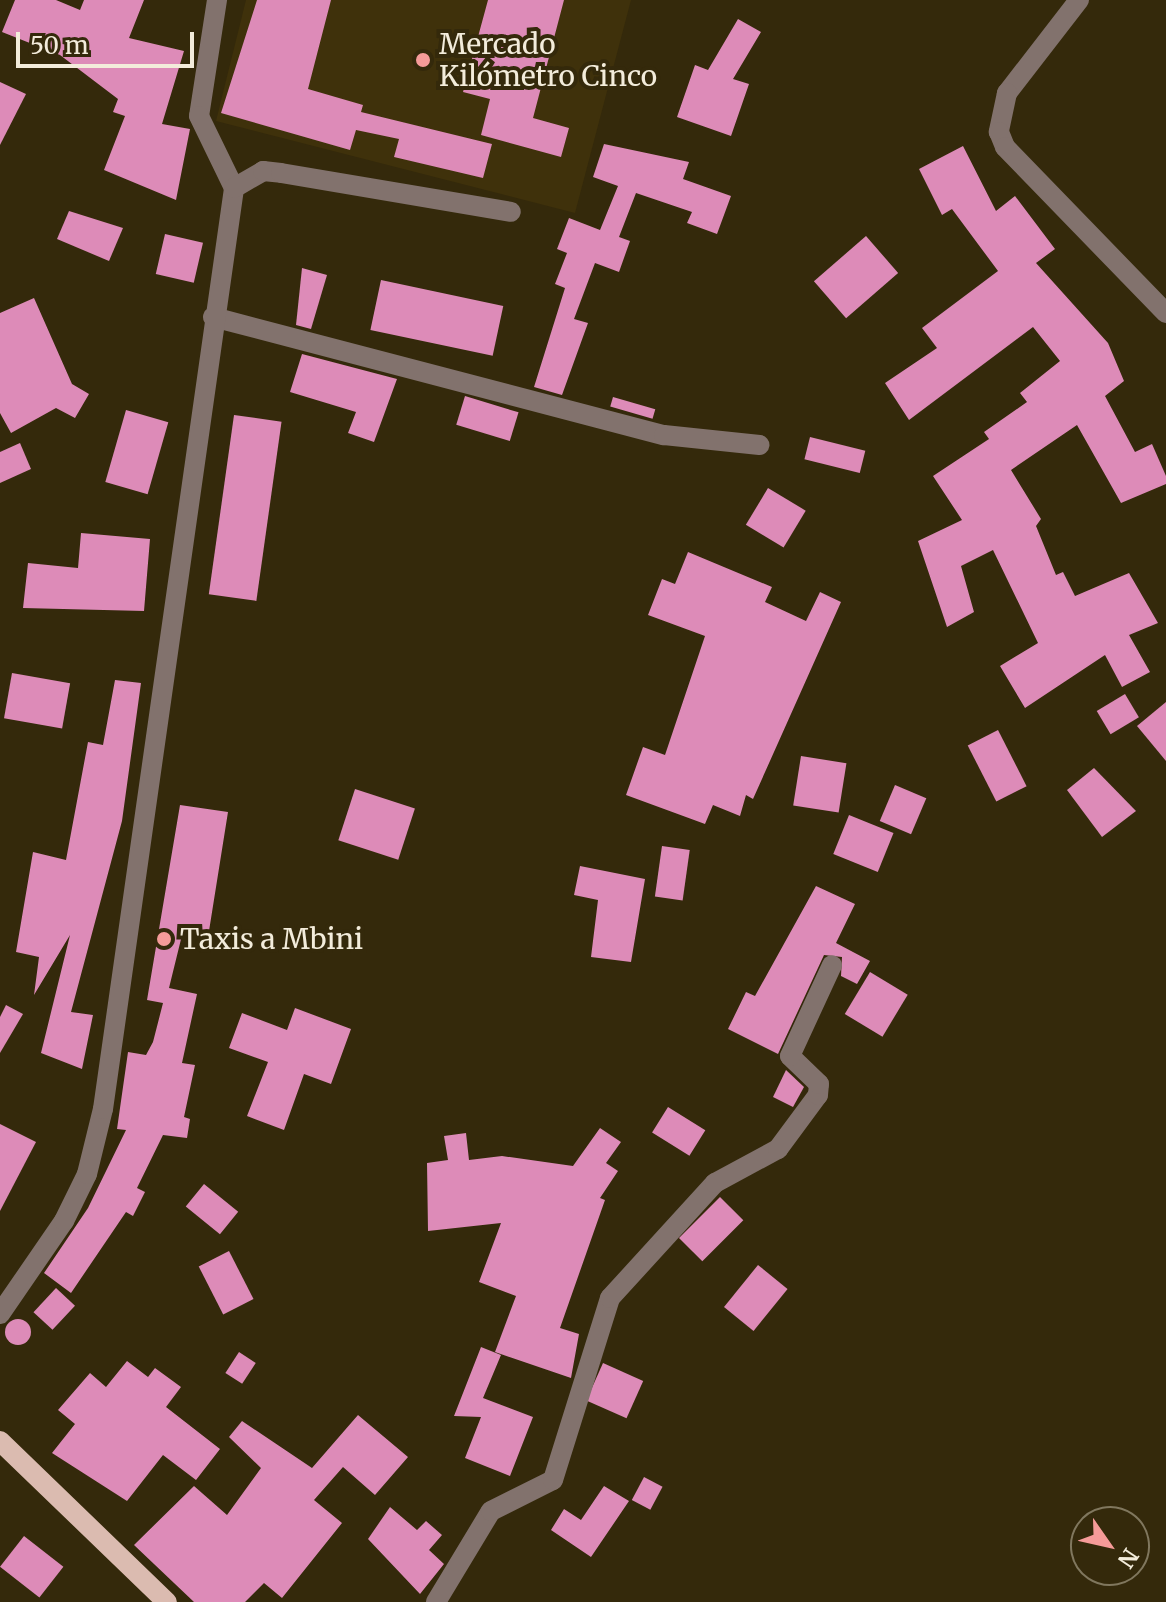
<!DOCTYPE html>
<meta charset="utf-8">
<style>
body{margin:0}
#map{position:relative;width:1166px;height:1602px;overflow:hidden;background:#34290b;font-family:Merriweather,serif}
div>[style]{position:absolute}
.built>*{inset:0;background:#3f310b}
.building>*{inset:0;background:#dd8bb8;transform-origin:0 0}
.round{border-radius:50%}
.minor>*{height:20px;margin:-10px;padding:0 10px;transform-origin:10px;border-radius:10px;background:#82726d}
.major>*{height:20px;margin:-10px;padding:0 10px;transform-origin:10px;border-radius:10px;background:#dbbbb0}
.dots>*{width:22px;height:22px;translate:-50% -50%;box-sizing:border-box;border:4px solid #34290b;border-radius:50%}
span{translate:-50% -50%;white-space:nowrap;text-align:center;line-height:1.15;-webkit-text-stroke:8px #34290b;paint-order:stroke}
.poi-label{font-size:28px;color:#f3ecdb}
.left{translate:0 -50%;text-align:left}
.north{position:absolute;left:1070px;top:1506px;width:80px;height:80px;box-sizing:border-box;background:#34290b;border:2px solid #80775e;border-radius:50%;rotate:124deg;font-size:22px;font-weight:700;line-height:32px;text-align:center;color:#f3ecdb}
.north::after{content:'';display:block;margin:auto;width:28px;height:36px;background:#f59b99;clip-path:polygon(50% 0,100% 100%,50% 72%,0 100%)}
.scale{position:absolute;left:16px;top:32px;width:178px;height:36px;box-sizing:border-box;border:4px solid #f3ecdb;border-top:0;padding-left:10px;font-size:24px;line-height:28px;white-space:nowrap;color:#f3ecdb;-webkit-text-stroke:6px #34290b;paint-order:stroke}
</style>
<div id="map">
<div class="built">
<div style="clip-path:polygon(246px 0,631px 0,575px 213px,216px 121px)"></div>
</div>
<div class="building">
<div style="clip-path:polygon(15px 0,56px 0,80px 10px,84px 0,144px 0,129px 38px,184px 51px,162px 124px,190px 129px,176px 200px,104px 170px,125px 116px,113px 112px,118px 99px,60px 55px,2px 32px)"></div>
<div style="clip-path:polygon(257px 0,331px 0,308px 89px,363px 105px,361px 112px,492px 144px,483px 178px,394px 157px,399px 139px,356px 130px,350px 150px,221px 113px)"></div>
<div style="clip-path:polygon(488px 0,564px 0,533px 118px,569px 128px,561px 157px,481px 135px,490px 99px,463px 92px)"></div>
<div style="clip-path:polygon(738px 19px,761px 32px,733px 79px,749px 84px,731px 136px,677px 117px,695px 65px,708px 70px)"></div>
<div style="clip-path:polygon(0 82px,26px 94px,0 145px)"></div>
<div style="clip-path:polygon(604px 144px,689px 162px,683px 179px,731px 196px,717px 234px,687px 223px,692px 212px,636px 193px,619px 237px,630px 241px,619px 272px,595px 263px,574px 319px,588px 323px,562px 395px,534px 387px,565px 288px,555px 284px,567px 253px,557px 249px,569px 218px,600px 230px,618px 186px,593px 177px)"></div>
<div style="clip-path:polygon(963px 146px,996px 211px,1015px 196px,1055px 249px,1036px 263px,1108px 343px,1124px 381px,1105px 396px,1135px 452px,1152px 444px,1166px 476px,1166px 484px,1121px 503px,1077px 425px,1011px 470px,1041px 519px,1036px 526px,1056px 575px,1063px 572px,1075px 596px,1129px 573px,1158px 623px,1129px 635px,1150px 672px,1122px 687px,1105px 655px,1025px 708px,1000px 666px,1038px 643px,993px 550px,961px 566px,974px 612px,947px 627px,918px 541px,962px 520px,933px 476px,989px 439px,984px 432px,1027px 402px,1020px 393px,1060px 361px,1033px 327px,909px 420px,885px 383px,937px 348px,922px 328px,998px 271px,952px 209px,942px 215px,919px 169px)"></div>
<div style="clip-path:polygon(69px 211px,123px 228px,109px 261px,57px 239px)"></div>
<div style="left:165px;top:234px;width:39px;height:41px;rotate:13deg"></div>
<div style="left:866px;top:236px;width:49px;height:69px;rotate:49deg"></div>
<div style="clip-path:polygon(302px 268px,327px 275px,311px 329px,296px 325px)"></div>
<div style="left:381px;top:280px;width:125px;height:51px;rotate:12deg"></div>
<div style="clip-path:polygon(34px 298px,72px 384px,89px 394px,75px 418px,56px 408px,11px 433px,0 413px,0 313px)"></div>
<div style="clip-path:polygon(302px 354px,397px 379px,374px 442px,348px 433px,356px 412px,290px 392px)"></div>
<div style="left:465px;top:396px;width:56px;height:30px;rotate:17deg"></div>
<div style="left:613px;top:397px;width:44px;height:10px;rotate:16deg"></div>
<div style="left:126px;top:410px;width:44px;height:75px;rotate:16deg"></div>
<div style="left:234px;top:415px;width:48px;height:181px;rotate:8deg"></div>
<div style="left:810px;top:437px;width:57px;height:23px;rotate:14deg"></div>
<div style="clip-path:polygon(20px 443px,31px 469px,0 483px,0 452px)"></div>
<div style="left:768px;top:488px;width:44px;height:43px;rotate:31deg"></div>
<div style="clip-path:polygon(81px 533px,150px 539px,144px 611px,23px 608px,28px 563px,78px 568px)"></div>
<div style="clip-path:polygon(688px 552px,772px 587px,765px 602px,806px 621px,820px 592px,841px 602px,753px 799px,746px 795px,740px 816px,713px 805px,705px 824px,626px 795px,643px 747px,665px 755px,705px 636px,648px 615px,662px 579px,675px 584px)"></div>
<div style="left:12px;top:673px;width:59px;height:46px;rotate:10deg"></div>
<div style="clip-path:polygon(115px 680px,141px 683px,122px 821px,71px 1012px,93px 1015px,82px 1069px,41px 1053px,70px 935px,34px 995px,39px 957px,16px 952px,33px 852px,66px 860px,88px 742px,103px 745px)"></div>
<div style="left:1125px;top:694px;width:27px;height:33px;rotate:59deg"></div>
<div style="clip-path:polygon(1166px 702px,1166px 761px,1137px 726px)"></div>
<div style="left:998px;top:730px;width:63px;height:34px;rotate:63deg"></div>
<div style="left:801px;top:756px;width:46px;height:50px;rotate:9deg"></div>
<div style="clip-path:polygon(1094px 768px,1136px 811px,1102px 837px,1067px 790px)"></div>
<div style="left:895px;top:785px;width:34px;height:39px;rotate:23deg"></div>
<div style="left:355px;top:789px;width:63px;height:54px;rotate:18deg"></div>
<div style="clip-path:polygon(180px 805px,228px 812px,209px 931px,184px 927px,169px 988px,197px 994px,182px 1063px,195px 1065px,184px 1117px,190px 1119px,187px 1138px,163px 1135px,137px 1188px,145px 1192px,133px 1216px,126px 1212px,71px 1293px,44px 1273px,88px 1208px,126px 1130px,117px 1129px,128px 1052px,146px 1055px,153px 1042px,163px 1003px,147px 1000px)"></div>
<div style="left:849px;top:815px;width:48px;height:42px;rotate:22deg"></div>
<div style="left:662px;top:846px;width:28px;height:51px;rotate:8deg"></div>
<div style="clip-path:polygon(580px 866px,645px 879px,631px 962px,591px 957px,598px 900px,574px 895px)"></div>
<div style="clip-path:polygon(816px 886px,855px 904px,836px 943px,870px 961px,857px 984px,841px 976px,842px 957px,824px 955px,778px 1054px,728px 1029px,746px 992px,755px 996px)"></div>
<div style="left:870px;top:972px;width:44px;height:49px;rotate:31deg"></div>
<div style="clip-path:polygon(6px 1005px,23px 1014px,0 1053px,0 1017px)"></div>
<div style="clip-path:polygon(295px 1008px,351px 1029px,331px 1084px,304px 1074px,284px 1130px,247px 1116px,268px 1062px,229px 1048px,242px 1013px,287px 1030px)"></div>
<div style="clip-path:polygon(786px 1070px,804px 1087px,793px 1107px,773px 1097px)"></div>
<div style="left:668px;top:1107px;width:44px;height:30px;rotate:32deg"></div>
<div style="clip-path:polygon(0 1124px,36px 1142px,0 1211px)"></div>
<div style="clip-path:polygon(600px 1128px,621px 1142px,606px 1163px,618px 1171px,600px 1198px,605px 1200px,560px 1328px,579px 1334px,571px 1378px,495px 1352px,516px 1296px,479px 1282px,501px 1223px,428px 1231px,427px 1163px,448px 1160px,444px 1136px,466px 1133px,469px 1160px,502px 1156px,573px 1166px)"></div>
<div style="left:204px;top:1184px;width:44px;height:29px;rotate:39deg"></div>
<div style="left:720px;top:1197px;width:33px;height:58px;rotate:45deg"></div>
<div style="left:229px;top:1251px;width:54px;height:34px;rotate:63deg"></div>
<div style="left:758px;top:1265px;width:38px;height:54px;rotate:39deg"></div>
<div style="left:56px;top:1288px;width:26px;height:33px;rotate:43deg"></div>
<div class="round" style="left:5px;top:1319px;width:26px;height:26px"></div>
<div style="clip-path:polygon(481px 1347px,501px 1355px,483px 1398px,533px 1417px,510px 1476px,465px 1458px,481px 1417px,454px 1416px)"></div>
<div style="left:239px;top:1352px;width:20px;height:25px;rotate:33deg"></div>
<div style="clip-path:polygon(127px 1361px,148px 1377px,155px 1368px,181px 1387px,166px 1407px,220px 1449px,196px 1480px,163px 1455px,127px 1501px,52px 1453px,75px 1424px,58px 1410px,90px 1373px,106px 1387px)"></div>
<div style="left:603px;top:1363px;width:44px;height:41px;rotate:24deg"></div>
<div style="clip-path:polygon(358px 1415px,408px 1457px,375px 1495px,343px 1467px,314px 1500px,342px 1523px,282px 1598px,264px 1583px,245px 1602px,194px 1602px,134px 1545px,194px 1486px,227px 1515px,261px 1468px,229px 1437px,242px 1421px,312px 1468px)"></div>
<div style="left:644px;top:1477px;width:21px;height:26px;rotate:28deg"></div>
<div style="clip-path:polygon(604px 1486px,629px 1501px,591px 1557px,551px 1530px,564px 1509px,581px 1520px)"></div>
<div style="clip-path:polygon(390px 1507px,417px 1530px,426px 1521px,442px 1535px,429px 1550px,444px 1564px,420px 1594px,368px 1539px)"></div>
<div style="left:24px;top:1536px;width:50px;height:39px;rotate:38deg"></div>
</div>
<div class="minor">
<div style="left:217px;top:0;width:117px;rotate:98.8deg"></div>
<div style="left:199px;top:116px;width:80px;rotate:64.1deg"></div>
<div style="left:1079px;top:0;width:118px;rotate:127.7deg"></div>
<div style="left:1007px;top:93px;width:40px;rotate:102deg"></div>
<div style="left:999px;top:132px;width:16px;rotate:68deg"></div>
<div style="left:1005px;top:147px;width:231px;rotate:45.9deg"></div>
<div style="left:213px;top:317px;width:466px;rotate:14.7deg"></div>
<div style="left:664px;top:435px;width:96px;rotate:6deg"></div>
<div style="left:0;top:1314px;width:113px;rotate:-55.5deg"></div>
<div style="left:64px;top:1221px;width:52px;rotate:-63.9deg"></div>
<div style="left:87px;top:1174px;width:67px;rotate:-76.2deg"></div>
<div style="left:103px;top:1109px;width:930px;rotate:-81.9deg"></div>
<div style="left:234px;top:188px;width:34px;rotate:-30deg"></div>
<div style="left:263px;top:171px;width:18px;rotate:6deg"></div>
<div style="left:281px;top:173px;width:233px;rotate:9.6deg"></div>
<div style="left:436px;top:1602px;width:106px;rotate:-58.9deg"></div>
<div style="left:491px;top:1511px;width:69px;rotate:-26.6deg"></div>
<div style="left:553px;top:1480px;width:191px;rotate:-72.6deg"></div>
<div style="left:610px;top:1298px;width:156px;rotate:-47.6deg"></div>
<div style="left:715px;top:1183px;width:72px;rotate:-28.4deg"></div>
<div style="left:778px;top:1149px;width:67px;rotate:-53.5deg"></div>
<div style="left:818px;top:1095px;width:11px;rotate:-85deg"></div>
<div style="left:819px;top:1084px;width:40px;rotate:-136deg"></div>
<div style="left:790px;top:1056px;width:100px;rotate:-65.2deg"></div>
</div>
<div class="major">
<div style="left:0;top:1441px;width:232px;rotate:44deg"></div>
</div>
<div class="dots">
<div style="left:423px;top:60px;background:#f59b99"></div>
<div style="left:164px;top:939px;background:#f59b99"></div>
</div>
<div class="poi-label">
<span class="left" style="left:439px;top:60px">Mercado<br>Kilómetro Cinco</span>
<span class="left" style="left:180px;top:939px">Taxis a Mbini</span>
</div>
<div class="north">N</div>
<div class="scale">50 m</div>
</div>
